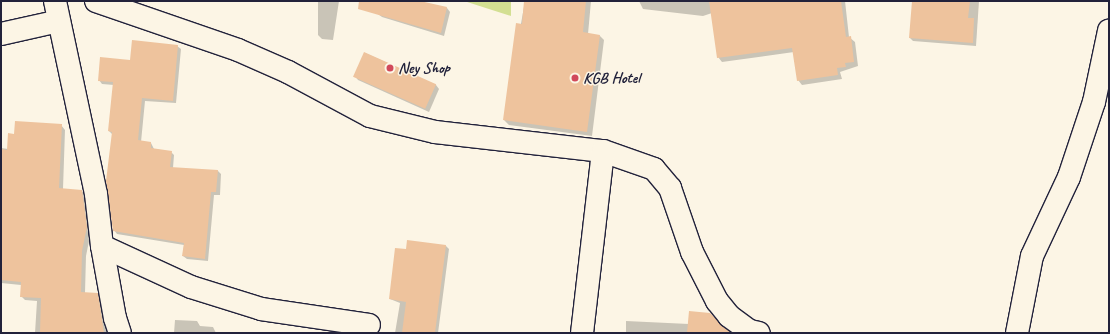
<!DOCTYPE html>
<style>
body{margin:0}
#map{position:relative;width:1110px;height:334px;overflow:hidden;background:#fcf5e5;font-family:Caveat,sans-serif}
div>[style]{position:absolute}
.green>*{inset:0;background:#d3df92}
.shadow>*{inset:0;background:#0003}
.building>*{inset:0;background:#eec39d;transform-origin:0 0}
.roads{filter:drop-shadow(1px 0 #22223b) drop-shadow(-1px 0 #22223b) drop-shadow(0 1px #22223b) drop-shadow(0 -1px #22223b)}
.minor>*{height:22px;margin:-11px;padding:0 11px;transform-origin:11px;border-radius:11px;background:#fcf5e5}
.dots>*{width:11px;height:11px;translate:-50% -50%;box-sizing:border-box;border:2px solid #fcf5e5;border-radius:50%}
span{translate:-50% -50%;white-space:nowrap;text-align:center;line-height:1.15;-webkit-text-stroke:3px #fcf5e5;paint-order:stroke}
.poi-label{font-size:16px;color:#22223b;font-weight:700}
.left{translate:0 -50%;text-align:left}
.frame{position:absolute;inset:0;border:2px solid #22223b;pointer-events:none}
</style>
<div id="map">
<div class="green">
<div style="clip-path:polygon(464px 1px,511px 1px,511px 16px)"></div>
</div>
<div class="shadow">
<div style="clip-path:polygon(318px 1px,339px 1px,333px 40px,322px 39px,318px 35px)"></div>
<div style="clip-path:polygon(381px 1px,416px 1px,447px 8px,450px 12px,444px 36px,382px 17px,378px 14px)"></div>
<div style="clip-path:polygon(525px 1px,591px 1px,588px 34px,600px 36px,604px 40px,592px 136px,509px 125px,504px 120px)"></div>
<div style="clip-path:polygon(639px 1px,845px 1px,849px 37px,855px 42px,858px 66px,840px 72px,842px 79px,802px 85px,798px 80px,794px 52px,722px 62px,718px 57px,712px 13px,703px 16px,643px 9px)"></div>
<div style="clip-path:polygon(913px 1px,979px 1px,976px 46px,913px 41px,910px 38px)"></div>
<div style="clip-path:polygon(177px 46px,181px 49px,176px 103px,145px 101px,141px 142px,151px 143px,154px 149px,171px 152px,174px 155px,173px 168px,218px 171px,221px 174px,220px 195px,214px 195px,208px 261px,187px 259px,183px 256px,184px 245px,117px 234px,114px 230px,113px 135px,109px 131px,114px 85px,102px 84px,99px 80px,131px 61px)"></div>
<div style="clip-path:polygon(365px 53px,436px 85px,439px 89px,429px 112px,358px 80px,355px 76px)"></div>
<div style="clip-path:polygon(61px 125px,65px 130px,63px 189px,82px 191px,86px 196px,91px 231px,86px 256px,85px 293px,97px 294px,101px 298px,107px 333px,35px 333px,37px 301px,25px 300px,21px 296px,21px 285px,1px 283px,1px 148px,8px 149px,15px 135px)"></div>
<div style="clip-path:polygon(446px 246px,449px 249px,438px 333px,395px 333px,400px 303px,390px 299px,407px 250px)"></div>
<div style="clip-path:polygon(175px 320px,197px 321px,200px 326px,213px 327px,216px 333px,174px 333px)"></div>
<div style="clip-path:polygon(626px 321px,689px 324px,722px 333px,626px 333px)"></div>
</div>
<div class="building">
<div style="clip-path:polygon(359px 1px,420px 1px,447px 7px,441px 33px,358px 9px)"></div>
<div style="clip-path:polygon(524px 1px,586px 1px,583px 32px,600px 35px,587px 132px,503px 120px,516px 23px,522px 24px)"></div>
<div style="clip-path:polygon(709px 1px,841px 1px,846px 37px,851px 36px,854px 62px,845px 63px,846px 67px,837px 68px,838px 75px,797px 81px,792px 48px,717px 58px)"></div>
<div style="clip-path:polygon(912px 1px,970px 1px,968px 18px,974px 18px,973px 43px,909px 38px)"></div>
<div style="clip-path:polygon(132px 40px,178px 45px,173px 101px,142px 98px,138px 140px,151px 142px,151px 148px,172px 151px,170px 167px,218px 170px,216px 192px,211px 192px,205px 259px,182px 256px,184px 243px,113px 231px,106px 181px,112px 132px,108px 131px,113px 82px,98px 81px,100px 57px,130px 60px)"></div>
<div style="left:364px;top:52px;width:79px;height:27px;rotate:24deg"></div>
<div style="clip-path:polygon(15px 121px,62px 124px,59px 188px,82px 190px,87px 227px,82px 251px,81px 292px,98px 293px,104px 333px,40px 333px,41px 298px,20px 297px,21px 282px,1px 280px,1px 149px,7px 150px,8px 133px,14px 134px)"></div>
<div style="clip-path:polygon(407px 240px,446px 245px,435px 333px,402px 333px,406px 302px,389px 299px,395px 248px,406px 249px)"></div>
<div style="clip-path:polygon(689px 311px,710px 313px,731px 333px,687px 333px)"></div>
</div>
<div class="roads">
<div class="minor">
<div style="left:55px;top:1px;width:197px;rotate:78deg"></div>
<div style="left:96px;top:194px;width:52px;rotate:83.4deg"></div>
<div style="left:102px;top:246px;width:73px;rotate:79.8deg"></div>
<div style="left:115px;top:318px;width:16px;rotate:72deg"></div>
<div style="left:96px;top:1px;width:150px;rotate:19deg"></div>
<div style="left:238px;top:50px;width:55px;rotate:23.7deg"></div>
<div style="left:288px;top:72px;width:93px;rotate:28.2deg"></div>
<div style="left:370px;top:116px;width:67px;rotate:13.8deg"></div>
<div style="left:435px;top:132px;width:169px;rotate:6.5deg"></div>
<div style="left:603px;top:151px;width:54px;rotate:19.4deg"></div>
<div style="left:654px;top:169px;width:25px;rotate:50deg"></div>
<div style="left:670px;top:188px;width:68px;rotate:71deg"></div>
<div style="left:692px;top:252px;width:55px;rotate:63deg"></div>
<div style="left:717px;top:301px;width:19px;rotate:51deg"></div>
<div style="left:729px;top:316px;width:26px;rotate:36deg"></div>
<div style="left:750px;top:331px;width:9px;rotate:13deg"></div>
<div style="left:1px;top:34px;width:59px;rotate:-12.6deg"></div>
<div style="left:102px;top:246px;width:98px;rotate:24.7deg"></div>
<div style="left:191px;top:287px;width:73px;rotate:17.4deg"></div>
<div style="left:261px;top:309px;width:109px;rotate:8.4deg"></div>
<div style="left:582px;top:333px;width:183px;rotate:-83.4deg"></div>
<div style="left:1017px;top:333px;width:78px;rotate:-79deg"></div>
<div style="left:1032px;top:256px;width:87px;rotate:-64.9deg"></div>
<div style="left:1069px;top:177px;width:79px;rotate:-71.6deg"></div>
<div style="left:1094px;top:102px;width:73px;rotate:-78.1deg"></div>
</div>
</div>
<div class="dots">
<div style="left:390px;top:68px;background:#d1495b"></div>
<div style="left:575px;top:78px;background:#d1495b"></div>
</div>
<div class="poi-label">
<span class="left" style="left:398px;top:68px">Ney Shop</span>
<span class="left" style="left:583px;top:78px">KGB Hotel</span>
</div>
<div class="frame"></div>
</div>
